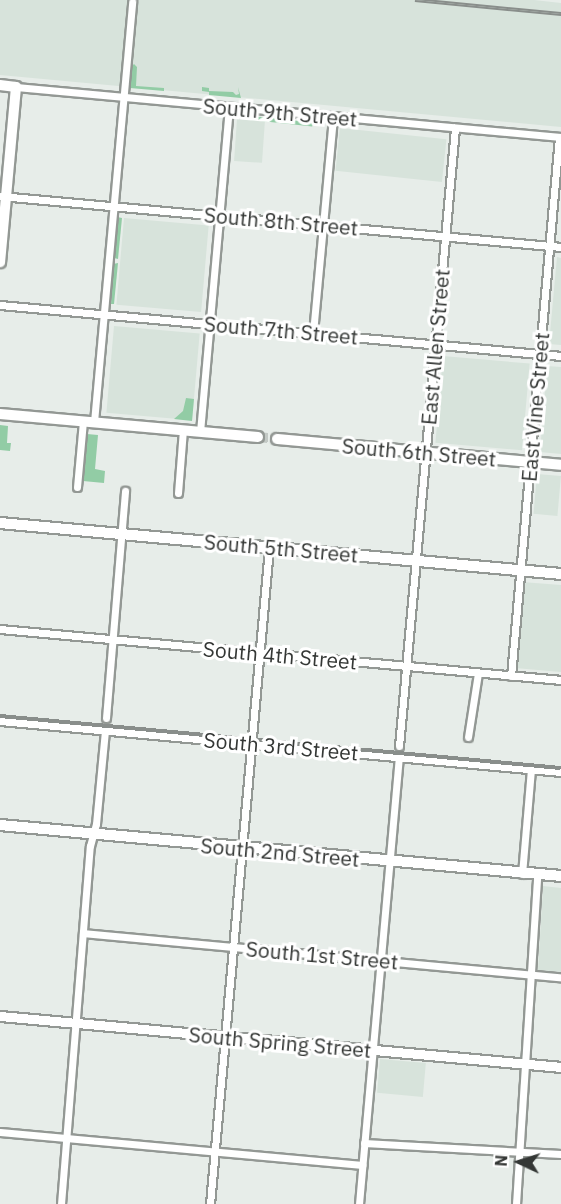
<!DOCTYPE html>
<style>
body{margin:0}
#map{position:relative;width:561px;height:1204px;overflow:hidden;background:#e7ede9;font-family:"IBM Plex Sans",sans-serif}
div>[style]{position:absolute}
.built>*{inset:0;background:#d7e3db;transform-origin:0 0}
.green>*{inset:0;background:#92cca5;transform-origin:0 0}
.primary-tunnel>*{height:10px;margin-top:-5px;transform-origin:0;background:repeating-linear-gradient(90deg,#c3c9c5 0 10px,transparent 0 15px)}
.roads{filter:drop-shadow(2px 0 #939894) drop-shadow(-2px 0 #939894) drop-shadow(0 2px #939894) drop-shadow(0 -2px #939894)}
.minor>*{height:7px;margin:-3.5px;padding:0 3.5px;transform-origin:3.5px;border-radius:3.5px;background:#fff}
.tertiary>*{height:9px;margin:-4.5px;padding:0 4.5px;transform-origin:4.5px;border-radius:4.5px;background:#fff}
.secondary>*{height:10px;margin:-5px;padding:0 5px;transform-origin:5px;border-radius:5px;background:#fff}
.primary>*{height:10px;margin:-5px;padding:0 5px;transform-origin:5px;border-radius:5px;background:#fff}
.rail>*{height:4px;margin-top:-2px;transform-origin:0;background:repeating-linear-gradient(90deg,#fff 0 4.5px,#898e8b 0 9px);box-sizing:border-box;border-block:2px solid #898e8b}
span{translate:-50% -50%;white-space:nowrap;text-align:center;line-height:1.15;-webkit-text-stroke:6px #fff;paint-order:stroke}
.street-label{font-size:21px;color:#343735}
.north{position:absolute;left:489px;top:1132px;width:60px;height:60px;-webkit-text-stroke:4px #fff;paint-order:stroke;rotate:274deg;font-size:16px;font-weight:700;line-height:24px;text-align:center;color:#343735}
.north::after{content:'';display:block;margin:auto;width:21px;height:27px;background:#343735;clip-path:polygon(50% 0,100% 100%,50% 72%,0 100%)}
</style>
<div id="map">
<div class="built">
<div style="clip-path:polygon(0 0,534px 0,561px 3px,561px 127px,0 75px)"></div>
<div style="left:237px;top:119px;width:28px;height:42px;rotate:4deg"></div>
<div style="left:340px;top:128px;width:107px;height:43px;rotate:6deg"></div>
<div style="left:124px;top:218px;width:85px;height:87px;rotate:5deg"></div>
<div style="clip-path:polygon(557px 257px,561px 258px,561px 345px,549px 344px)"></div>
<div style="left:114px;top:326px;width:86px;height:87px;rotate:5deg"></div>
<div style="left:443px;top:356px;width:87px;height:87px;rotate:5deg"></div>
<div style="clip-path:polygon(547px 366px,561px 367px,561px 454px,540px 452px)"></div>
<div style="left:537px;top:474px;width:24px;height:40px;rotate:5deg"></div>
<div style="clip-path:polygon(522px 582px,561px 585px,561px 672px,515px 668px)"></div>
<div style="clip-path:polygon(543px 886px,561px 888px,561px 972px,538px 970px)"></div>
<div style="left:380px;top:1059px;width:46px;height:34px;rotate:5deg"></div>
</div>
<div class="green">
<div style="clip-path:polygon(134px 64px,137px 67px,136px 86px,164px 88px,164px 91px,130px 88px,131px 67px)"></div>
<div style="clip-path:polygon(202px 87px,209px 88px,209px 91px,233px 92px,236px 95px,239px 94px,238px 87px,241px 98px,209px 95px,209px 92px,202px 91px)"></div>
<div style="left:251px;top:116px;width:62px;height:4px;rotate:6deg"></div>
<div style="clip-path:polygon(117px 217px,122px 218px,118px 259px,114px 258px)"></div>
<div style="clip-path:polygon(118px 263px,114px 304px,111px 304px,113px 264px)"></div>
<div style="clip-path:polygon(186px 398px,194px 399px,192px 421px,174px 419px,183px 411px)"></div>
<div style="clip-path:polygon(0 425px,8px 426px,7px 443px,11px 443px,10px 451px,0 450px)"></div>
<div style="clip-path:polygon(87px 434px,98px 435px,95px 469px,105px 471px,104px 483px,83px 481px)"></div>
</div>
<div class="primary-tunnel">
<div style="left:258px;top:437px;width:19px;rotate:6deg"></div>
</div>
<div class="roads">
<div class="minor">
<div style="left:16px;top:87px;width:547px;rotate:5.24deg"></div>
<div style="left:0;top:196px;width:563px;rotate:5.19deg"></div>
<div style="left:0;top:305px;width:563px;rotate:5.19deg"></div>
<div style="left:313px;top:333px;width:217px;rotate:-84.7deg"></div>
<div style="left:94px;top:422px;width:422px;rotate:-84.8deg"></div>
<div style="left:200px;top:432px;width:326px;rotate:-84.9deg"></div>
<div style="left:77px;top:487px;width:66px;rotate:-84.8deg"></div>
<div style="left:178px;top:493px;width:63px;rotate:-85.5deg"></div>
<div style="left:0;top:629px;width:563px;rotate:5.19deg"></div>
<div style="left:511px;top:676px;width:541px;rotate:-84.91deg"></div>
<div style="left:106px;top:718px;width:228px;rotate:-85.2deg"></div>
<div style="left:0;top:721px;width:563px;rotate:5.19deg"></div>
<div style="left:468px;top:737px;width:65px;rotate:-81.1deg"></div>
<div style="left:399px;top:746px;width:621px;rotate:-84.82deg"></div>
<div style="left:522px;top:874px;width:104px;rotate:-85.1deg"></div>
<div style="left:83px;top:933px;width:480px;rotate:5.3deg"></div>
<div style="left:0;top:1132px;width:364px;rotate:5.2deg"></div>
<div style="left:364px;top:1143px;width:197px;rotate:3.2deg"></div>
<div style="left:61px;top:1204px;width:359px;rotate:-85.4deg"></div>
<div style="left:90px;top:846px;width:23px;rotate:-75deg"></div>
<div style="left:96px;top:824px;width:93px;rotate:-84.5deg"></div>
<div style="left:210px;top:1204px;width:659px;rotate:-84.86deg"></div>
<div style="left:359px;top:1204px;width:449px;rotate:-84.9deg"></div>
<div style="left:516px;top:1204px;width:330px;rotate:-86.3deg"></div>
</div>
<div class="tertiary">
<div style="left:0;top:1016px;width:563px;rotate:5.19deg"></div>
</div>
<div class="secondary">
<div style="left:0;top:825px;width:563px;rotate:5.19deg"></div>
</div>
<div class="primary">
<div style="left:0;top:85px;width:16px;rotate:7deg"></div>
<div style="left:16px;top:87px;width:176px;rotate:95.2deg"></div>
<div style="left:0;top:414px;width:259px;rotate:5.1deg"></div>
<div style="left:277px;top:439px;width:285px;rotate:5.2deg"></div>
<div style="left:0;top:523px;width:563px;rotate:5.19deg"></div>
</div>
</div>
<div class="rail">
<div style="left:415px;top:0;width:147px;rotate:5.5deg"></div>
<div style="left:0;top:716px;width:563px;rotate:5.3deg"></div>
</div>
<div class="street-label">
<span style="left:280px;top:112px;rotate:5deg">South 9th Street</span>
<span style="left:281px;top:221px;rotate:5deg">South 8th Street</span>
<span style="left:281px;top:330px;rotate:5deg">South 7th Street</span>
<span style="left:435px;top:347px;rotate:-85deg">East Allen Street</span>
<span style="left:535px;top:407px;rotate:-85deg">East Vine Street</span>
<span style="left:419px;top:452px;rotate:5deg">South 6th Street</span>
<span style="left:281px;top:548px;rotate:5deg">South 5th Street</span>
<span style="left:280px;top:655px;rotate:5deg">South 4th Street</span>
<span style="left:281px;top:746px;rotate:5deg">South 3rd Street</span>
<span style="left:280px;top:852px;rotate:5deg">South 2nd Street</span>
<span style="left:322px;top:955px;rotate:5deg">South 1st Street</span>
<span style="left:280px;top:1042px;rotate:5deg">South Spring Street</span>
</div>
<div class="north">N</div>
</div>
